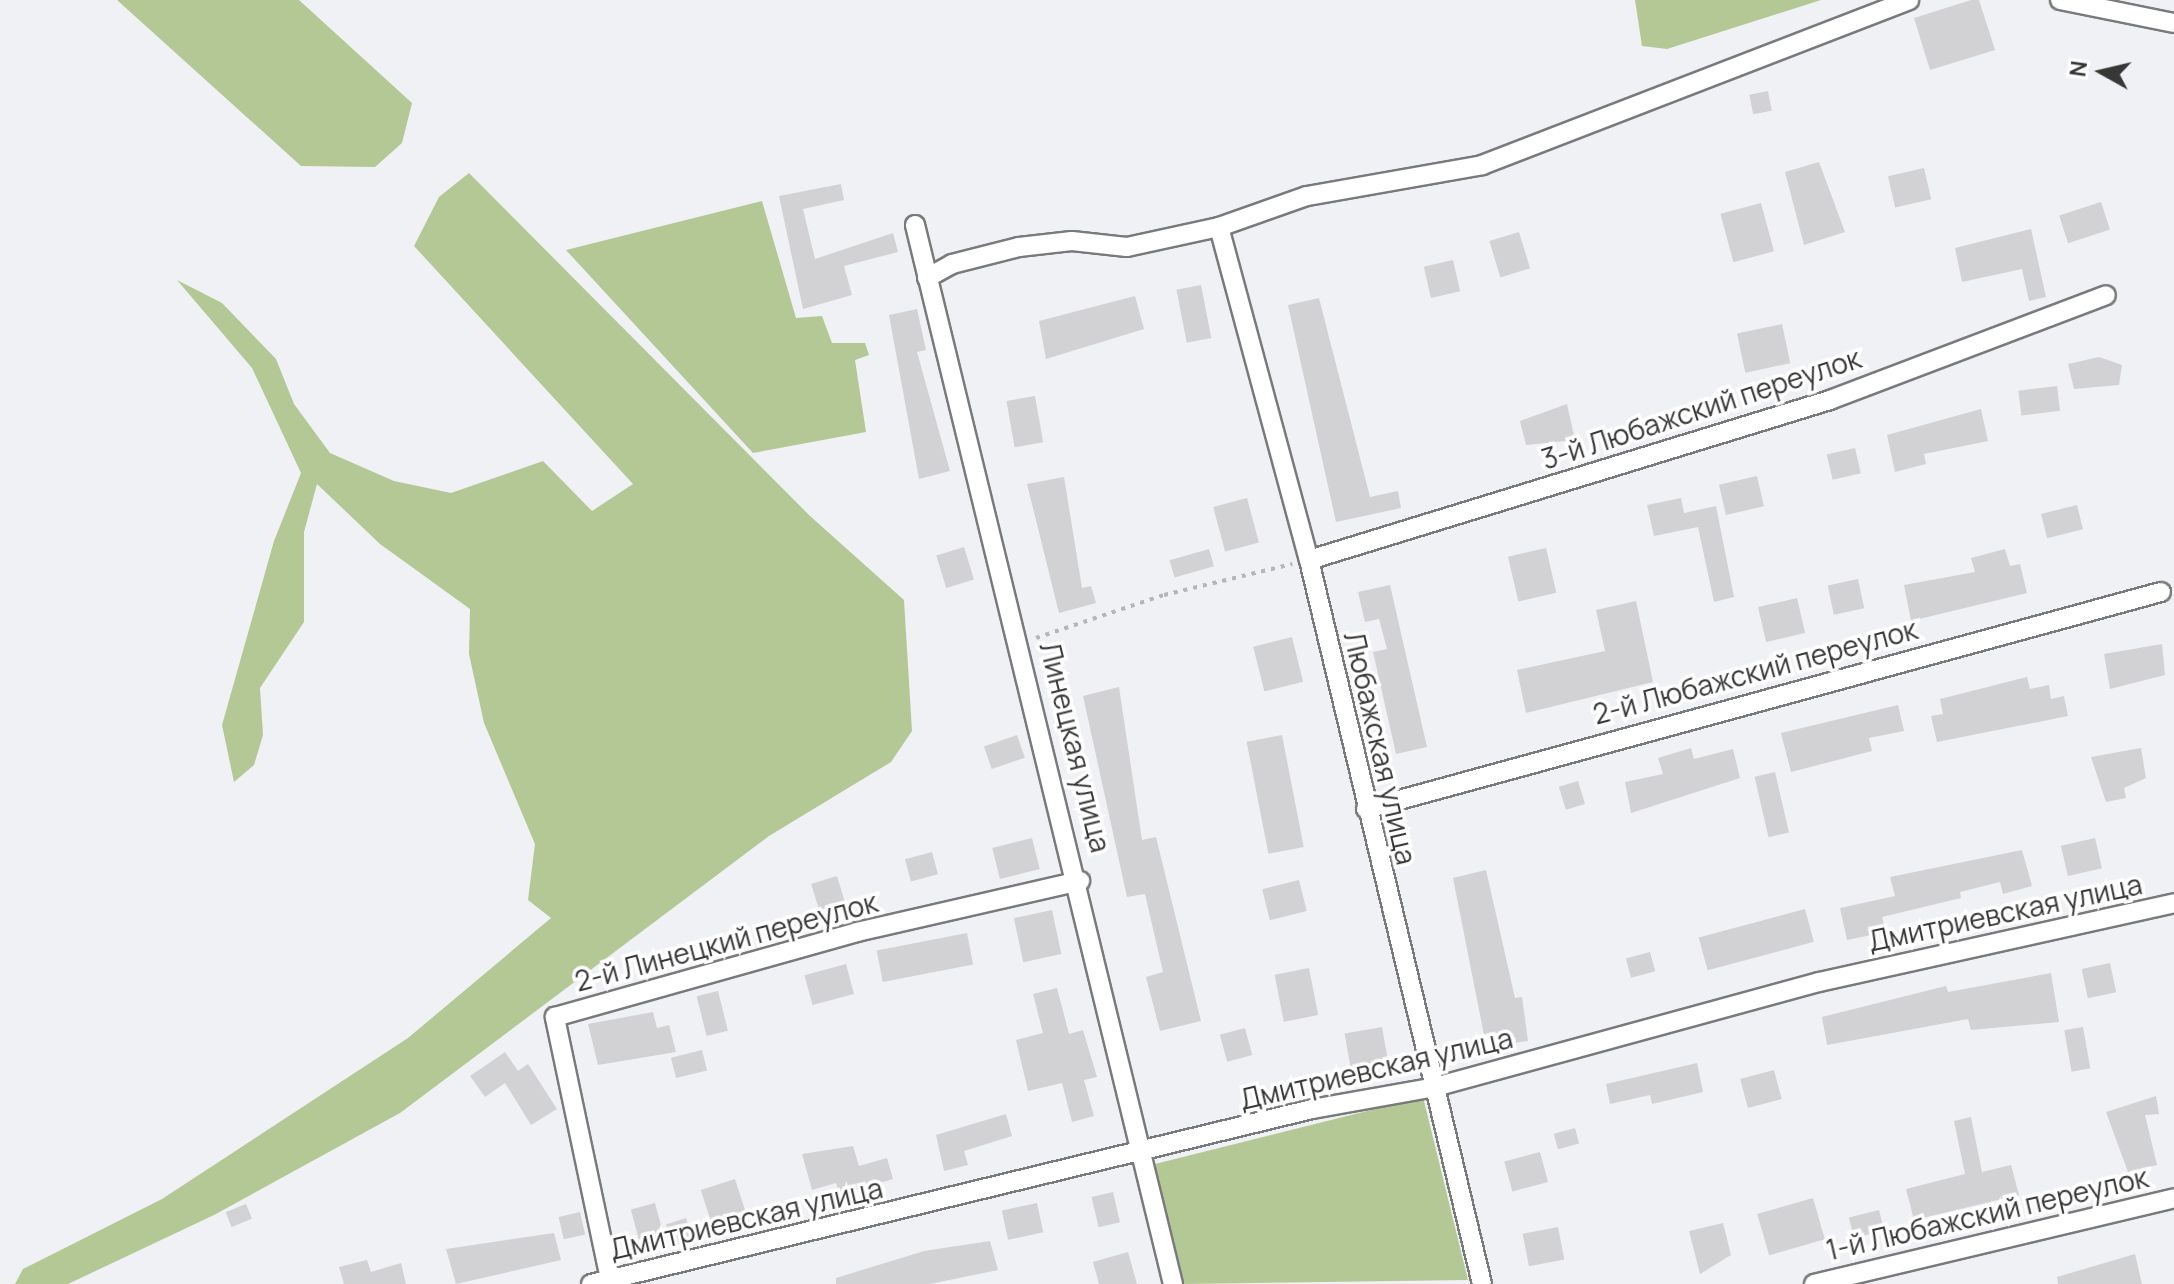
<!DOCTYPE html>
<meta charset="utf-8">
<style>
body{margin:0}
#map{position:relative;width:2174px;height:1284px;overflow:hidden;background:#f0f1f4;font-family:Manrope,sans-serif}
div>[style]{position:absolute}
.green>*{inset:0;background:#b4c896}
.building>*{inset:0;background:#d2d1d4;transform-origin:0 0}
.path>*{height:4px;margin-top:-2px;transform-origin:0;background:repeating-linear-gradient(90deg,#b5b6b8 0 4px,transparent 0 10px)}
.roads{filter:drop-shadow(2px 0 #787a7c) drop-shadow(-2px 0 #787a7c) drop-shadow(0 2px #787a7c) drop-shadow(0 -2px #787a7c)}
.minor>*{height:18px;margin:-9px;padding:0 9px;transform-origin:9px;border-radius:9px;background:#fff}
span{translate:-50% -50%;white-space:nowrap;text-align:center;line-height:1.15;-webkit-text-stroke:7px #fff;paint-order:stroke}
.street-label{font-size:28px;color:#373738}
.north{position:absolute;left:2062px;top:32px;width:80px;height:80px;-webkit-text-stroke:6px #fff;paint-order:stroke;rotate:278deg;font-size:22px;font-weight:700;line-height:32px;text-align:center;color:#373738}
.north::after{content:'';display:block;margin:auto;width:28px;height:36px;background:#373738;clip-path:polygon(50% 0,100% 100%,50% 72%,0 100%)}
</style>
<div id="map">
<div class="green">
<div style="clip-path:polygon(117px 0,299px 0,412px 103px,402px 143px,375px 167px,301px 166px)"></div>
<div style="clip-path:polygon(1635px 0,1821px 0,1667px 49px,1642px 46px)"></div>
<div style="clip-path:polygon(469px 173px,810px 516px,904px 600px,912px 731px,891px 762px,769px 836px,400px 1113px,214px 1215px,68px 1284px,15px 1284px,23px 1269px,162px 1199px,408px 1038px,551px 918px,528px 900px,535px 844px,484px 723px,469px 654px,470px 609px,380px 544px,317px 484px,304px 532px,304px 622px,260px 688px,263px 735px,254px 765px,234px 782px,222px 725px,274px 541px,301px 473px,252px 368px,177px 280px,222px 303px,276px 359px,294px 404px,330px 453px,394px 481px,451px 493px,543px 461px,592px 511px,633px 484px,414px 246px,439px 197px)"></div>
<div style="clip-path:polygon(762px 201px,796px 318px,822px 316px,832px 343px,865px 343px,869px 355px,855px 360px,866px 432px,753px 453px,566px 250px)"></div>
<div style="clip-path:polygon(1423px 1097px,1468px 1280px,1184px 1284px,1155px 1164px)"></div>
</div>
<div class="building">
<div style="clip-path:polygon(1971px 0,1979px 0,1995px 50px,1930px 70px,1914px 18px)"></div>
<div style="left:1768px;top:91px;width:20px;height:19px;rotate:79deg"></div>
<div style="clip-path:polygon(1819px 162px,1845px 232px,1804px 245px,1785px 172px)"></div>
<div style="left:1924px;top:168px;width:32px;height:37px;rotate:77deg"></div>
<div style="clip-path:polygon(841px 184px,844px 200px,803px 209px,815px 259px,893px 233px,898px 252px,844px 266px,852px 295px,803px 309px,779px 196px)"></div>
<div style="left:2101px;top:202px;width:29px;height:44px;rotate:72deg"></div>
<div style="left:1761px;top:203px;width:50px;height:42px;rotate:75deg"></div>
<div style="clip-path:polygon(2031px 229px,2046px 297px,2029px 301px,2022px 269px,1962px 282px,1955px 248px)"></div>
<div style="left:1519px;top:232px;width:38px;height:31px;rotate:73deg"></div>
<div style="left:1453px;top:260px;width:32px;height:30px;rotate:77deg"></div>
<div style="left:1201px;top:285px;width:54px;height:25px;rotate:79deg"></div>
<div style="clip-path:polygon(1135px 296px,1144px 329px,1046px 359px,1039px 321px)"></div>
<div style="clip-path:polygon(1319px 298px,1370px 497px,1398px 491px,1401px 508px,1336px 522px,1288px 305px)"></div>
<div style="clip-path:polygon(917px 309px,926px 350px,917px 352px,950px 471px,919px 479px,889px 315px)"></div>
<div style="left:1782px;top:324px;width:40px;height:46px;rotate:78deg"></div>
<div style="clip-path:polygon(2099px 357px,2122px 365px,2119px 385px,2074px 389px,2068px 364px)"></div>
<div style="left:2057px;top:386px;width:25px;height:39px;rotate:83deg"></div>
<div style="left:1035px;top:396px;width:47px;height:29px;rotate:80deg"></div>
<div style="clip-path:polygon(1567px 404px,1575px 440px,1526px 445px,1520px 421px)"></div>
<div style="clip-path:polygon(1981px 409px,1988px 441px,1924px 454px,1926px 464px,1895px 472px,1887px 435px)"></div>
<div style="left:1855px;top:448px;width:26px;height:29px;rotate:77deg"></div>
<div style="left:1757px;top:476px;width:31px;height:39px;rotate:77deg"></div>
<div style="clip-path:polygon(1064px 477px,1082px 588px,1091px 586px,1096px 603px,1059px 613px,1027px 484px)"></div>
<div style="left:1247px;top:498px;width:46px;height:35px;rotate:75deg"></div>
<div style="clip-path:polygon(1681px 498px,1684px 513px,1716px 506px,1734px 597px,1714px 602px,1698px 527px,1654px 536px,1647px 505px)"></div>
<div style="left:2077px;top:505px;width:25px;height:37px;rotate:76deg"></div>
<div style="left:964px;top:547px;width:34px;height:29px;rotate:73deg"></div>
<div style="left:1546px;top:548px;width:46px;height:39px;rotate:77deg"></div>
<div style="left:1209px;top:549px;width:18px;height:41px;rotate:74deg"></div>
<div style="clip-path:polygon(2005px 549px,2010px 566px,2020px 564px,2027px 593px,1911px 621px,1904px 585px,1975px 572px,1971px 558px)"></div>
<div style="left:1858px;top:579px;width:30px;height:31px;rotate:78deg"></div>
<div style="clip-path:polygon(1390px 585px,1427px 747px,1396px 754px,1373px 652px,1387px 649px,1379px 619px,1365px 622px,1358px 592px)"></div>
<div style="left:1797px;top:598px;width:36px;height:40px;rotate:77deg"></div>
<div style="clip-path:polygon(1636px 601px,1653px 682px,1526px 713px,1517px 670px,1605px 651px,1596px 610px)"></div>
<div style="left:1292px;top:637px;width:46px;height:40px;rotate:76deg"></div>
<div style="clip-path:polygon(2162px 644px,2165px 675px,2110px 689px,2104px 654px)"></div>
<div style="clip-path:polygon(2027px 677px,2030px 689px,2049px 685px,2051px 699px,2064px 696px,2068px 716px,1937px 742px,1931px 716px,1943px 714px,1940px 699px)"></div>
<div style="clip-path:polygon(1119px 687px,1142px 840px,1156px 837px,1201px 1021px,1160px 1031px,1146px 977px,1163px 972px,1145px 894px,1127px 897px,1083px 696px)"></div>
<div style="clip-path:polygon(1898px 705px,1904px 731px,1869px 738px,1872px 751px,1791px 772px,1781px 733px)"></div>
<div style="left:1017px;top:735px;width:24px;height:35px;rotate:71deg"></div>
<div style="left:1282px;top:735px;width:114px;height:36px;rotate:79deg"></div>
<div style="clip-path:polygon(1691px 748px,1694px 759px,1733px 749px,1740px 778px,1631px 813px,1625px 782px,1663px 774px,1658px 758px)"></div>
<div style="clip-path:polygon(2141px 748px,2146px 778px,2124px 788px,2126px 798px,2106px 802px,2091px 757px)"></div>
<div style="left:1775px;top:772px;width:62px;height:21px;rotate:77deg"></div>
<div style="left:1578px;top:781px;width:24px;height:20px;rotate:73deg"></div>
<div style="left:1032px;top:838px;width:32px;height:41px;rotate:76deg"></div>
<div style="left:2095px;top:838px;width:31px;height:35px;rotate:77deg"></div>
<div style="clip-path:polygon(2022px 850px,2032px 886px,2003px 894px,2000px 882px,1960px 892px,1961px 898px,1882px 917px,1886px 932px,1847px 940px,1840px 908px,1895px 896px,1890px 877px)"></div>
<div style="left:932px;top:852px;width:23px;height:28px;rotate:75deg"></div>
<div style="clip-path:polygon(1486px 870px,1515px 998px,1522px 997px,1528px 1041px,1512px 1043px,1510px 1032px,1484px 1035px,1453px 878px)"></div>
<div style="left:837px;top:876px;width:27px;height:27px;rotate:73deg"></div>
<div style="left:1299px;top:880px;width:32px;height:38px;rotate:76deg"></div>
<div style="left:1805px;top:909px;width:34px;height:110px;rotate:75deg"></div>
<div style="left:1052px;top:910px;width:45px;height:39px;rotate:78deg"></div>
<div style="left:967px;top:933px;width:32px;height:92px;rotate:79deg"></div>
<div style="left:1650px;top:952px;width:20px;height:25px;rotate:75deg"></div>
<div style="left:2110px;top:963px;width:30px;height:29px;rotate:78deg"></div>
<div style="left:846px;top:964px;width:31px;height:43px;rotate:75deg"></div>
<div style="left:1309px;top:968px;width:48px;height:35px;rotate:79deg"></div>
<div style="clip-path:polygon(2051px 973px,2059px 1022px,1971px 1030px,1968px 1019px,1827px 1045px,1822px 1017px,1946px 986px,1948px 992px)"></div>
<div style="clip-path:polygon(1057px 988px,1069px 1034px,1083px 1030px,1097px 1077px,1084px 1080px,1094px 1116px,1072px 1122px,1062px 1083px,1028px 1091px,1016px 1040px,1043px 1033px,1033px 994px)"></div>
<div style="left:718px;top:991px;width:41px;height:22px;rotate:76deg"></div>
<div style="clip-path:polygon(653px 1012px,657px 1028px,669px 1025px,676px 1052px,598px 1065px,588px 1024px)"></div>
<div style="left:1382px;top:1027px;width:34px;height:38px;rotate:80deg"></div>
<div style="left:2083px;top:1027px;width:42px;height:19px;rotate:80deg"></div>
<div style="left:1245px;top:1028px;width:28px;height:26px;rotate:75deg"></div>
<div style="left:702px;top:1050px;width:21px;height:32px;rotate:76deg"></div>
<div style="clip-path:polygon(505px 1052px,518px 1071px,528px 1064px,557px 1109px,531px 1125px,505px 1083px,485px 1097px,470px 1076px)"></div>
<div style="clip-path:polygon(1697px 1063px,1703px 1092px,1652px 1104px,1650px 1095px,1610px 1104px,1606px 1084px)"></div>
<div style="left:1774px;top:1070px;width:30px;height:35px;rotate:75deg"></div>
<div style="clip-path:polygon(2156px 1096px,2159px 1114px,2145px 1115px,2157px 1165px,2128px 1172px,2106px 1112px)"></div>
<div style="clip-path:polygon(1006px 1114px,1012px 1136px,964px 1151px,968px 1165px,944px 1171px,936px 1135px)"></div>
<div style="clip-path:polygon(1971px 1117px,1982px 1172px,2011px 1165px,2019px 1195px,1914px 1220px,1906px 1189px,1965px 1174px,1954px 1121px)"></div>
<div style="left:1575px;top:1128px;width:16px;height:22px;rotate:75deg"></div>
<div style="clip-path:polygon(853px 1146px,859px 1166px,887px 1158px,893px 1179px,840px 1195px,836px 1183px,812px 1190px,802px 1154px)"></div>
<div style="left:1540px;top:1152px;width:31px;height:37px;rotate:75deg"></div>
<div style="left:735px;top:1179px;width:33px;height:36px;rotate:72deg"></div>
<div style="left:1113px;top:1192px;width:31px;height:22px;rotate:77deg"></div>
<div style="left:1813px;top:1198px;width:43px;height:58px;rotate:74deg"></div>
<div style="left:655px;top:1203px;width:31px;height:25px;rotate:75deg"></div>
<div style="left:1037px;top:1203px;width:30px;height:36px;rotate:78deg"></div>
<div style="left:246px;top:1204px;width:16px;height:22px;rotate:68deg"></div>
<div style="left:1879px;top:1210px;width:21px;height:31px;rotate:76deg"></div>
<div style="left:580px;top:1212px;width:23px;height:22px;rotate:77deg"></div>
<div style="left:686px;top:1218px;width:23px;height:21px;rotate:72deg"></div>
<div style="clip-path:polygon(1723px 1223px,1731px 1255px,1700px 1274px,1689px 1231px)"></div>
<div style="left:1558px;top:1227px;width:33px;height:36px;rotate:79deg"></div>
<div style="clip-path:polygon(554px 1233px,561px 1260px,456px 1284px,446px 1249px)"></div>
<div style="clip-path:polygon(990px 1241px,998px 1270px,930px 1284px,836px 1284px,836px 1278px,924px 1251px)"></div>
<div style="clip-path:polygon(1128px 1252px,1137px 1284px,1099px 1284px,1093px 1262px)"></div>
<div style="clip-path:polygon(2135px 1254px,2142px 1284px,2058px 1284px,2057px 1277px)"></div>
<div style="clip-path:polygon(367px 1260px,371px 1272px,401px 1263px,406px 1284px,344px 1284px,339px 1267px)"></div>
</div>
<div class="path">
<div style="left:1036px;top:638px;width:135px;rotate:-18.6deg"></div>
<div style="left:1164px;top:595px;width:132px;rotate:-13.6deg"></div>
</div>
<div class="roads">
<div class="minor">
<div style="left:2060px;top:0;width:116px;rotate:11.4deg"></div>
<div style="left:915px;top:225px;width:1090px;rotate:76.31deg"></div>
<div style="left:1219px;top:227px;width:345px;rotate:74.9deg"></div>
<div style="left:1309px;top:560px;width:744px;rotate:76.56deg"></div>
<div style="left:927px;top:278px;width:29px;rotate:-29deg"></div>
<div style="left:952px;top:264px;width:69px;rotate:-14.2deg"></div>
<div style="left:1019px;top:247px;width:53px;rotate:-6.5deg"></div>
<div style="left:1072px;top:241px;width:55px;rotate:6.2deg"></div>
<div style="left:1127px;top:247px;width:94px;rotate:-12.3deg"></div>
<div style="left:1219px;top:227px;width:93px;rotate:-19.4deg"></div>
<div style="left:1307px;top:196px;width:178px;rotate:-10deg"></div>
<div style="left:1482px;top:165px;width:458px;rotate:-21.1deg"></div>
<div style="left:1309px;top:560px;width:545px;rotate:-17.07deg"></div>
<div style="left:1830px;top:400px;width:295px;rotate:-20.8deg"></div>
<div style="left:1366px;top:809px;width:824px;rotate:-15.27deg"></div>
<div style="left:610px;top:1279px;width:268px;rotate:-101.9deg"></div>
<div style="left:555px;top:1017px;width:314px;rotate:-15.7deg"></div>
<div style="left:857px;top:932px;width:229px;rotate:-12.9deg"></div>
<div style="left:591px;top:1284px;width:742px;rotate:-13.64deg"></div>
<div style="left:1312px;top:1109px;width:125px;rotate:-10.1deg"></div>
<div style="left:1435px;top:1087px;width:398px;rotate:-15.3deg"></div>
<div style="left:1819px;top:982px;width:364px;rotate:-12.5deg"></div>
<div style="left:1814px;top:1284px;width:370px;rotate:-13.4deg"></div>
</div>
</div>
<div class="street-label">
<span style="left:1701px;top:408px;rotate:-18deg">3-й Любажский переулок</span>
<span style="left:1755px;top:671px;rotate:-15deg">2-й Любажский переулок</span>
<span style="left:1076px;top:747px;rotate:76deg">Линецкая улица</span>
<span style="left:1381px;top:748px;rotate:77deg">Любажская улица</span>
<span style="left:2005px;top:912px;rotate:-12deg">Дмитриевская улица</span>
<span style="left:726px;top:941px;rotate:-15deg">2-й Линецкий переулок</span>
<span style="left:1376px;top:1068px;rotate:-13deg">Дмитриевская улица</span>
<span style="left:1987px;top:1213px;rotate:-13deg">1-й Любажский переулок</span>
<span style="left:746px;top:1218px;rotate:-13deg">Дмитриевская улица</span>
</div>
<div class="north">N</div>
</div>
